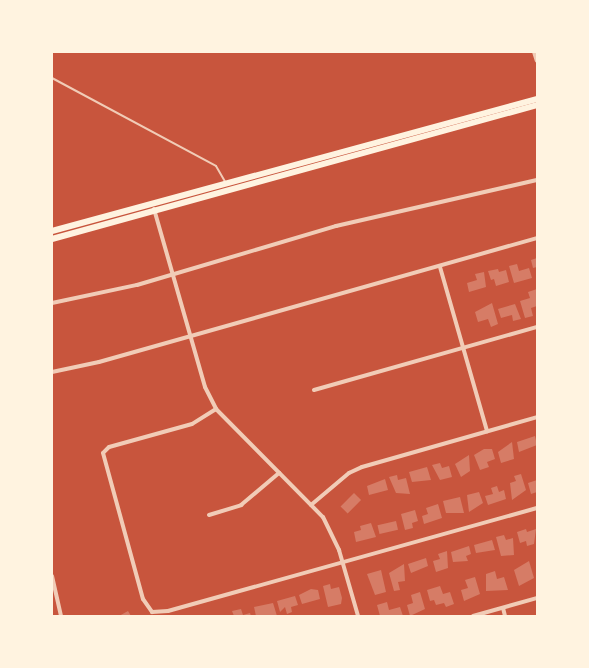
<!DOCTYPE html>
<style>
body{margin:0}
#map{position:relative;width:589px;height:668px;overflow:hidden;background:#c8553d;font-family:Lato,sans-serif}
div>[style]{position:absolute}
.building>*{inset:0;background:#d67c66;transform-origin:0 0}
.service>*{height:2px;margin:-1px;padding:0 1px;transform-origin:1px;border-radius:1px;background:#f1ccb7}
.minor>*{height:4px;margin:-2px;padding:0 2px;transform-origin:2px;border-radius:2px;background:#f1ccb7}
.secondary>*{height:6px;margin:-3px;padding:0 3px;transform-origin:3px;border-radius:3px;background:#fff3e0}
span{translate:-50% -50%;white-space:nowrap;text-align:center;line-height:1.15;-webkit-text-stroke:3px #fff3e0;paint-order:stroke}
.frame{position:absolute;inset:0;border:53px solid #fff3e0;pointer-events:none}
</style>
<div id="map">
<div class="building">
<div style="clip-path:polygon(537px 258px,537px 267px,533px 268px,531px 260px)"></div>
<div style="clip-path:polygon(517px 264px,519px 271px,529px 268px,532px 278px,514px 283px,509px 266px)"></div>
<div style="clip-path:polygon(498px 269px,499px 272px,506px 270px,509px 282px,496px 286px,494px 279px,491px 280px,488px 271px)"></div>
<div style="clip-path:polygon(484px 272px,486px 287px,469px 292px,467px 283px,477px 280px,475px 274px)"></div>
<div style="clip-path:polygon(537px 289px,537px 306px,531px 308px,533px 316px,525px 318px,520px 301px,530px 298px,528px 292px)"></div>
<div style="clip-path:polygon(492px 303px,498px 324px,491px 327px,488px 319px,478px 322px,475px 312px)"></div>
<div style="clip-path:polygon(515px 304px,521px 319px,513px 321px,512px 315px,501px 318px,498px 309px)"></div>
<div style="clip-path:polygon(535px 436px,537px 445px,519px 452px,517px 442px)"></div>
<div style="clip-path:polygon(512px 442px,514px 459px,501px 463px,498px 452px)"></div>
<div style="clip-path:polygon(484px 449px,492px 449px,495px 459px,487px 462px,489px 467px,480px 470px,474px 455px)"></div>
<div style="clip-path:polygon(469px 455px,470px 471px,461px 477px,455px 464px)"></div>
<div style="clip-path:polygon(440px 463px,442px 468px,449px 466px,452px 477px,440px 480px,432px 465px)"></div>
<div style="clip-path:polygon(427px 467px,431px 480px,412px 482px,409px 472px)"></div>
<div style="clip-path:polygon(521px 474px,526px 490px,512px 500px,510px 483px,516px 481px,514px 476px)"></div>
<div style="clip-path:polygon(397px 475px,398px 480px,406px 478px,410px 494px,396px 493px,389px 477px)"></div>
<div style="clip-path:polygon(385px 479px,388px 490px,369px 495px,367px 486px)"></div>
<div style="clip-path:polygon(537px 480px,537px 492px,531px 494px,528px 483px)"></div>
<div style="clip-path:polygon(497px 486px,499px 492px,504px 490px,506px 499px,488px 505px,485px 496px,493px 494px,491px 488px)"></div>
<div style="clip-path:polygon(479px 492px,483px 503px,469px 512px,467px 495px)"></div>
<div style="left:354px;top:493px;width:10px;height:19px;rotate:45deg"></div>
<div style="clip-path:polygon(460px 497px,464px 513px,446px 513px,443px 501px)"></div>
<div style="clip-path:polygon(438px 504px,442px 518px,424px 524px,422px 516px,428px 514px,426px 508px)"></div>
<div style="clip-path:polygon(415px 510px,418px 521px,412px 523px,413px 528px,405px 530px,401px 514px)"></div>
<div style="left:396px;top:521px;width:9px;height:19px;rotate:77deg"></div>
<div style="clip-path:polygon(371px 523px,376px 537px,356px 542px,354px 532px,361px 530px,360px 526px)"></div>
<div style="clip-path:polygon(526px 529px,527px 532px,536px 529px,534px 544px,527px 546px,526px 541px,520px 543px,517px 532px)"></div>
<div style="clip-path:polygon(504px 535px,506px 540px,513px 538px,514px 555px,501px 556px,496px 537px)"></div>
<div style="clip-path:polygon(492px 540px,495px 550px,476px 553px,474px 545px)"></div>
<div style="clip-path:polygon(469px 546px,471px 554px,466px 556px,468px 561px,453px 562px,451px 552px)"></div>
<div style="clip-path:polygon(447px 551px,448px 568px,436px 572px,433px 561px,440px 559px,438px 554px)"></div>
<div style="clip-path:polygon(426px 558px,428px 566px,411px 573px,408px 564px)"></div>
<div style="clip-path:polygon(529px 561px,534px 578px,519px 586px,514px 570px)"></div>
<div style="clip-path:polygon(404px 564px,405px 581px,398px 582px,400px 590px,394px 591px,389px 573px)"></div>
<div style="clip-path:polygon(381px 570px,386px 592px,375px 595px,367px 574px)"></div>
<div style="clip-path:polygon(495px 571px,497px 579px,504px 577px,508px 590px,486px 591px,486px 574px)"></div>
<div style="clip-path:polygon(475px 577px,480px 594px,464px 601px,461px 590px,468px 588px,465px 580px)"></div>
<div style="clip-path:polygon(330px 584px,331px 589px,339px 587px,342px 598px,341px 604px,328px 607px,323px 586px)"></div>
<div style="clip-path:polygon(440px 586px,443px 594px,450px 592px,454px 604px,446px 607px,444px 603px,436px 605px,434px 600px,430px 601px,427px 590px)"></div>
<div style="clip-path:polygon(311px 589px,318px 590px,320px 599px,302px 604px,299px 595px)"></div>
<div style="clip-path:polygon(420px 592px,425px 609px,410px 616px,407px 605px,413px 603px,411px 595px)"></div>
<div style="clip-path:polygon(295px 596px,298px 605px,291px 607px,292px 612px,287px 614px,285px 607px,280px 612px,277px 601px)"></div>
<div style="clip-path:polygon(387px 602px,389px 610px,400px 607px,403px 616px,380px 616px,377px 605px)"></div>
<div style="clip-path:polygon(273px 603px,277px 616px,256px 616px,254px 607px)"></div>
<div style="clip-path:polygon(241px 609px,243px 615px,250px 613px,251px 616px,234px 616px,232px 611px)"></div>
<div style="clip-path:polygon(128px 611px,131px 616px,119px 616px)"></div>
</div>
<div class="service">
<div style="left:52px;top:78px;width:186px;rotate:28.2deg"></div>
<div style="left:216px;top:166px;width:20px;rotate:60deg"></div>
</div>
<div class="minor">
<div style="left:534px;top:52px;width:9px;rotate:72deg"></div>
<div style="left:154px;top:209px;width:185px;rotate:74deg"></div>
<div style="left:205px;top:387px;width:25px;rotate:63deg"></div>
<div style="left:216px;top:409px;width:152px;rotate:45.3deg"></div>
<div style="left:323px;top:517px;width:37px;rotate:64deg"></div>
<div style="left:339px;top:550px;width:69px;rotate:73.9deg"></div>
<div style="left:440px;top:267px;width:171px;rotate:74deg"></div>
<div style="left:52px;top:303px;width:87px;rotate:-12deg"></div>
<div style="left:137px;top:285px;width:208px;rotate:-16.5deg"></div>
<div style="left:336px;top:226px;width:206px;rotate:-12.9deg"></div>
<div style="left:52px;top:372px;width:48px;rotate:-12deg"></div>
<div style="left:99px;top:362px;width:455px;rotate:-15.8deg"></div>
<div style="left:314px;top:390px;width:232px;rotate:-15.8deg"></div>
<div style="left:216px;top:409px;width:28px;rotate:148deg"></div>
<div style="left:192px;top:424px;width:86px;rotate:164.5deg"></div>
<div style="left:109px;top:447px;width:8px;rotate:135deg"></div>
<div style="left:103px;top:453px;width:151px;rotate:74.7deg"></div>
<div style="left:143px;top:599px;width:16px;rotate:55deg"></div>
<div style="left:152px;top:612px;width:16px;rotate:-4deg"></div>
<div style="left:168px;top:611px;width:383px;rotate:-15.6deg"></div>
<div style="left:311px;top:505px;width:50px;rotate:-40.1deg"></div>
<div style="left:349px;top:473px;width:14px;rotate:-25deg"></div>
<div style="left:362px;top:467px;width:182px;rotate:-15.9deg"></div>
<div style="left:209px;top:515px;width:34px;rotate:-17deg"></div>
<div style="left:241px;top:505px;width:50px;rotate:-40.1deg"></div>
<div style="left:52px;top:576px;width:41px;rotate:77.3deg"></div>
<div style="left:503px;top:608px;width:8px;rotate:76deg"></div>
<div style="left:473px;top:616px;width:66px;rotate:-15.7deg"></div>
</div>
<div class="secondary">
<div style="left:52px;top:231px;width:503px;rotate:-15.23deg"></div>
<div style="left:52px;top:239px;width:503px;rotate:-15.44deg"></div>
</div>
<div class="frame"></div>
</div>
